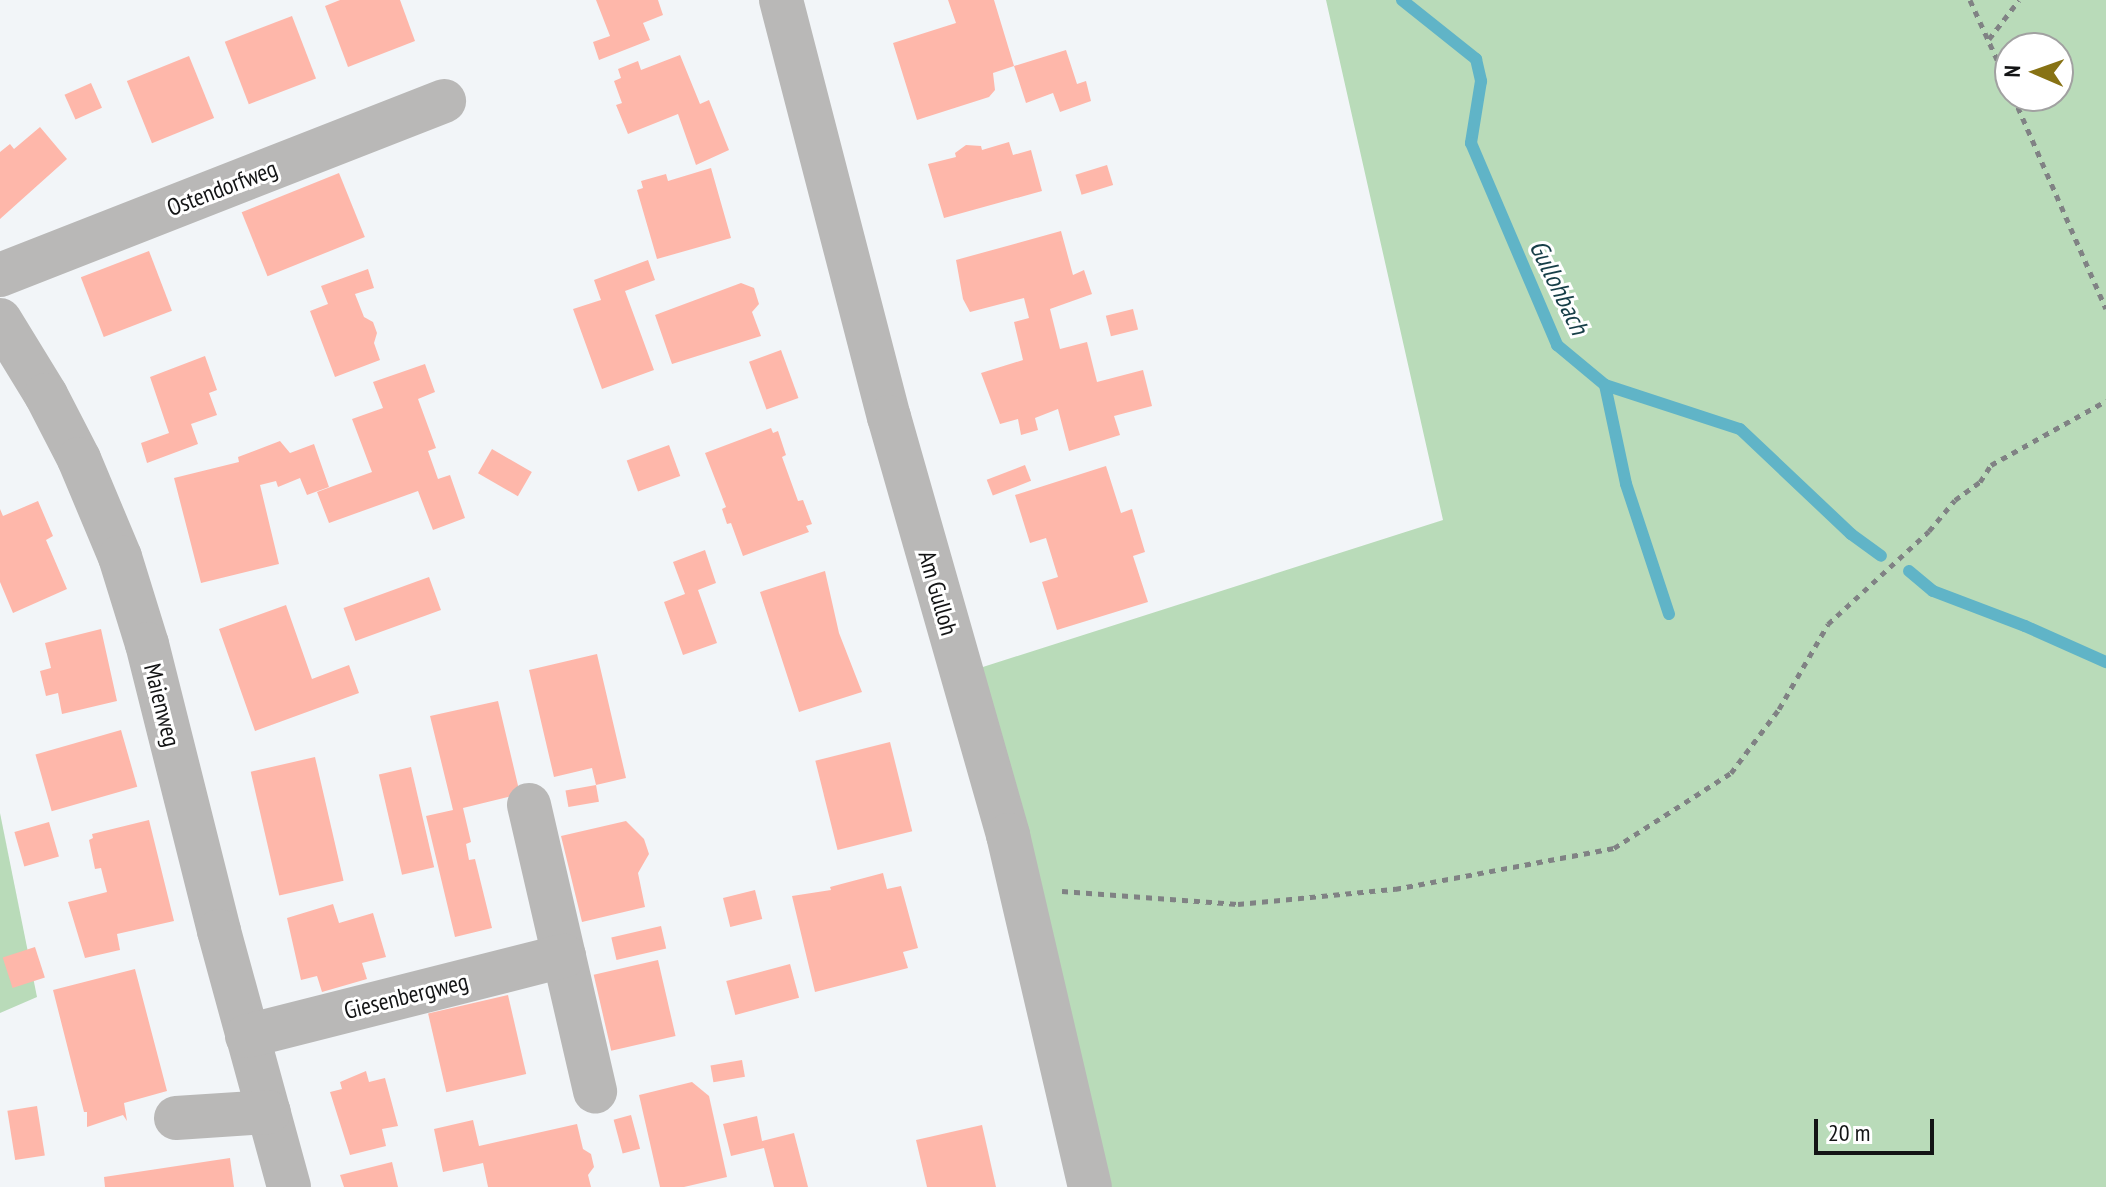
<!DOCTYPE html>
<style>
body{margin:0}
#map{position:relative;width:2106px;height:1187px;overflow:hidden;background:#f2f5f8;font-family:"PT Sans Narrow",sans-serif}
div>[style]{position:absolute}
.green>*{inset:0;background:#b9dbb9}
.stream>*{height:12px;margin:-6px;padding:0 6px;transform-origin:6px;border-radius:6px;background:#60b4c7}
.building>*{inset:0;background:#feb7aa;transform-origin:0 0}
.path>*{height:5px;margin-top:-2.5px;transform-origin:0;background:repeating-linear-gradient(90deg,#808284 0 6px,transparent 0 12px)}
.minor>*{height:44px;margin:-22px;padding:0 22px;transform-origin:22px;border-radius:22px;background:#b9b8b7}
span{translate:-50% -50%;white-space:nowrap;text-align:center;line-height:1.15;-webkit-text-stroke:6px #fff;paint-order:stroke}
.street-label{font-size:24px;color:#131415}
.water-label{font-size:26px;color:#163e47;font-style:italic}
.north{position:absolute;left:1994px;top:32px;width:80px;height:80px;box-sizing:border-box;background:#fff;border:2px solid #a1a1a1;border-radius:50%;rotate:272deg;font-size:22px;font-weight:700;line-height:32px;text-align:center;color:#131415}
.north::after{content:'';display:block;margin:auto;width:28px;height:36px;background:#877214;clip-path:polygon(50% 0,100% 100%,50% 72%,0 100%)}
.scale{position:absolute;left:1814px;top:1119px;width:120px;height:36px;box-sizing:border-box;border:4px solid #131415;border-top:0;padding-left:10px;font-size:24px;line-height:28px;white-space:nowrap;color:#131415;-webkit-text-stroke:6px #fff;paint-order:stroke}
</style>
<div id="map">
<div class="green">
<div style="clip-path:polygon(evenodd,1326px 0,2106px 0,2106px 1187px,1090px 1187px,961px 674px,1443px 520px,1326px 0,2010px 48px,2058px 48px,2058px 96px,2010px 96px,2010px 48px)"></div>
<div style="clip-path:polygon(0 813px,37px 997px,0 1013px)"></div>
</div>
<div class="stream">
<div style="left:1402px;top:0;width:95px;rotate:38.6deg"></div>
<div style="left:1476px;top:59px;width:23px;rotate:77deg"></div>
<div style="left:1481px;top:81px;width:63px;rotate:99.2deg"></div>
<div style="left:1471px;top:143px;width:220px;rotate:66.9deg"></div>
<div style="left:1557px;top:345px;width:62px;rotate:39.8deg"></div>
<div style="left:1605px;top:385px;width:142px;rotate:18.1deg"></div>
<div style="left:1740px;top:429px;width:153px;rotate:43.4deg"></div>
<div style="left:1851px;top:534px;width:37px;rotate:36deg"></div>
<div style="left:1605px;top:385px;width:101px;rotate:78deg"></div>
<div style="left:1626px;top:484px;width:137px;rotate:71.7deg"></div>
<div style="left:1909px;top:571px;width:31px;rotate:40deg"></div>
<div style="left:1933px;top:591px;width:98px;rotate:20.8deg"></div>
<div style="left:2025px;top:626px;width:89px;rotate:24deg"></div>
</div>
<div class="building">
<div style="clip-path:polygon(340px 0,400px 0,415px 41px,348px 67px,325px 6px)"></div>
<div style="clip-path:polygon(596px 0,658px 0,663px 15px,643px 23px,650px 40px,599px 60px,593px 42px,610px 36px)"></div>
<div style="clip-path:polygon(948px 0,994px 0,1014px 66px,993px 73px,995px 90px,989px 97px,917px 120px,893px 43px,956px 23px)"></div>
<div style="left:292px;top:16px;width:67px;height:72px;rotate:69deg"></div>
<div style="clip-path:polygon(1066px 50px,1077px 84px,1086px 81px,1091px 101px,1060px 112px,1053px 93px,1026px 103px,1014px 66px)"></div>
<div style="clip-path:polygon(680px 55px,700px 104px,709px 100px,729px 150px,696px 165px,678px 114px,628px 134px,616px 105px,622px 103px,614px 81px,621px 78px,618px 69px,638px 61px,641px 70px)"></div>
<div style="left:189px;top:56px;width:67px;height:67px;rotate:68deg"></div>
<div style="left:91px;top:83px;width:27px;height:29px;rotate:66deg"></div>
<div style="clip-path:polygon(40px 127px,67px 159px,0 219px,0 152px,10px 144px,14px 149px)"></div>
<div style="clip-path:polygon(1009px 142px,1013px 155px,1031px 150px,1042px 191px,944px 218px,928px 164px,956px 157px,955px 153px,966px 145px,981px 146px,982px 150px)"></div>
<div style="left:1107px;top:165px;width:21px;height:33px;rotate:73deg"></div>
<div style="clip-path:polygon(711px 168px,731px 238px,657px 259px,637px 190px,643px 188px,641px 181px,666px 174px,668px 181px)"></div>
<div style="left:339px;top:173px;width:69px;height:105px;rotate:68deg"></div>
<div style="clip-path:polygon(1061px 231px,1073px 275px,1084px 270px,1092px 294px,1050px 309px,1060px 349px,1087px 342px,1097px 382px,1143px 370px,1152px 406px,1114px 416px,1120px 435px,1069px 451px,1058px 409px,1035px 418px,1038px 430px,1021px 435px,1018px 419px,1000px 424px,981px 373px,1023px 360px,1014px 322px,1029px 318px,1024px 298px,970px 312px,963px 299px,956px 260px)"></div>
<div style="left:149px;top:251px;width:64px;height:73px;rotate:69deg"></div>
<div style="clip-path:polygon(648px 260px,655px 280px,625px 291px,654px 370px,602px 389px,573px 309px,601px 300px,594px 280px)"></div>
<div style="clip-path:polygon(368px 269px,374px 288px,355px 294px,364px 317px,373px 322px,377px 333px,374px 343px,380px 360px,335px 377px,310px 311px,328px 304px,321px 286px)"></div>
<div style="clip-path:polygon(741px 283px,754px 288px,759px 304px,752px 312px,761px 336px,672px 364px,655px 315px)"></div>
<div style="left:1133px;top:309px;width:21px;height:28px;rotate:76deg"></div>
<div style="left:781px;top:350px;width:51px;height:34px;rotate:70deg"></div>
<div style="clip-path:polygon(205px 356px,217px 390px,209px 393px,217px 415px,191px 424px,198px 444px,147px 463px,141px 443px,169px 433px,150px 377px)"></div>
<div style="clip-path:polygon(425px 364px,435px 392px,418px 399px,436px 448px,428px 451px,438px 479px,450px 475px,465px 518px,433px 530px,418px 491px,329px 523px,317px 492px,372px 472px,352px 419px,383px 408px,373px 382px)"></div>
<div style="clip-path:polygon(771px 428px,773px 433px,778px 431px,786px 455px,782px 457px,798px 501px,803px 500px,812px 524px,806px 526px,809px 532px,743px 556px,731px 523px,727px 524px,722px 509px,726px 507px,705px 453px)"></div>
<div style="clip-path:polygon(280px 441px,290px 453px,314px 444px,329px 487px,307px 495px,300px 478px,278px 487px,276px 481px,260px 485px,279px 564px,201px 583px,174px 478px,239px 462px,238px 457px)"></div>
<div style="left:669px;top:445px;width:33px;height:45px;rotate:70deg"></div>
<div style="left:492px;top:449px;width:46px;height:28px;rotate:30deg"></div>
<div style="left:1025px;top:465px;width:17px;height:41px;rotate:69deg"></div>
<div style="clip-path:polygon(1106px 466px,1121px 513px,1132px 509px,1145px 552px,1133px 556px,1148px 602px,1057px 630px,1042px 582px,1058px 577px,1046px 538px,1030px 543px,1015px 495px)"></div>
<div style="clip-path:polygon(38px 501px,53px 536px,46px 540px,67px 589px,13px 613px,0 582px,0 509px,3px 516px)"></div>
<div style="clip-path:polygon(705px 550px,716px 583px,698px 590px,717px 643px,683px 655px,664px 602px,685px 594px,673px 562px)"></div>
<div style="clip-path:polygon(825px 571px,839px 633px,862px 692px,799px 712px,760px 592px)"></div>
<div style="left:429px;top:577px;width:35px;height:91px;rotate:70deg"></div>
<div style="clip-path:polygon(286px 605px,312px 679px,349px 665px,359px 693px,255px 731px,219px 629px)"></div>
<div style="clip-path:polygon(101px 629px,117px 701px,62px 714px,58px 693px,46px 696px,40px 671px,51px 668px,45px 643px)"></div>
<div style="clip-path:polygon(597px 654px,626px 778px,596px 785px,592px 768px,554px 777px,529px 670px)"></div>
<div style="clip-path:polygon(498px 701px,520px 794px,463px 808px,471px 842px,466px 844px,469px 860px,475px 859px,492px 928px,455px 937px,426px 816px,453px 810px,430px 716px)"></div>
<div style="left:121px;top:730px;width:59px;height:89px;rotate:74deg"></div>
<div style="left:890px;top:742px;width:92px;height:77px;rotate:76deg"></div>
<div style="left:315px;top:757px;width:127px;height:66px;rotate:77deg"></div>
<div style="left:411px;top:767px;width:103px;height:33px;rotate:77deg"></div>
<div style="left:596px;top:785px;width:17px;height:31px;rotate:80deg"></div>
<div style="clip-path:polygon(149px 820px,174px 921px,117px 934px,120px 950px,85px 958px,68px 902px,107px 892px,101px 868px,95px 869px,89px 840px,93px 838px,92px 834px)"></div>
<div style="clip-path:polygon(626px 821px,644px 839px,649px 854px,638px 873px,645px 907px,582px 922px,561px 836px)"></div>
<div style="left:49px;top:822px;width:36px;height:36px;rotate:74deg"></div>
<div style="clip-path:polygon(883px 873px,887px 889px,901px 886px,918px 948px,903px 952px,908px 968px,815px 992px,792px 896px,831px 890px,830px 887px)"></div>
<div style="left:755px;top:890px;width:30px;height:33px;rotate:76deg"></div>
<div style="clip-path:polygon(333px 904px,339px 923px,373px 913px,386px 957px,362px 963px,367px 979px,322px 992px,317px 976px,301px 980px,287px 918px)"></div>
<div style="left:661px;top:926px;width:23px;height:51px;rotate:77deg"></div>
<div style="left:35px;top:947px;width:32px;height:34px;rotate:72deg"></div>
<div style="left:658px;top:960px;width:78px;height:66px;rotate:77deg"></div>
<div style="left:790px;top:964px;width:35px;height:66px;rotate:75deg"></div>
<div style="clip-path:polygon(135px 969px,167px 1091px,124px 1103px,127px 1121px,123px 1115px,87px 1127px,87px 1112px,84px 1112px,53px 990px)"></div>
<div style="left:508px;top:995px;width:81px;height:82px;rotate:77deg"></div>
<div style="left:742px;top:1060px;width:17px;height:32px;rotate:80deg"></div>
<div style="clip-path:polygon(366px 1071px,369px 1082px,385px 1078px,398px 1126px,382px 1129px,386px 1146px,350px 1155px,330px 1092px,342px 1089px,340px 1082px)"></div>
<div style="clip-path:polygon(692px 1082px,709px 1096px,727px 1177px,684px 1187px,660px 1187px,639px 1095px)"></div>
<div style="left:37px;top:1106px;width:50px;height:30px;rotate:81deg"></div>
<div style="left:631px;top:1115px;width:35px;height:18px;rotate:75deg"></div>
<div style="clip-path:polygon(757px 1116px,762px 1141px,794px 1133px,808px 1187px,774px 1187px,764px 1148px,731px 1156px,723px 1124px)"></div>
<div style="clip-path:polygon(473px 1120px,479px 1146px,577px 1124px,583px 1149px,591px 1154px,594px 1167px,588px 1175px,591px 1187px,488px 1187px,483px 1163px,443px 1172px,434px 1129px)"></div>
<div style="clip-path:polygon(982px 1125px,996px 1187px,927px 1187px,916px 1140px)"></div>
<div style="clip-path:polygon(230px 1158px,234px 1187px,105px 1187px,104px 1177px)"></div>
<div style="clip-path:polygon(392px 1162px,398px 1187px,344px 1187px,340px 1175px)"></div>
</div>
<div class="path">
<div style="left:1970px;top:0;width:97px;rotate:65.6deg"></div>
<div style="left:1989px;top:39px;width:49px;rotate:-52.4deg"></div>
<div style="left:2013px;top:96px;width:232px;rotate:66.4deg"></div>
<div style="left:1062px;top:891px;width:176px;rotate:4.2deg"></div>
<div style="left:1238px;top:904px;width:158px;rotate:-5.5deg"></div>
<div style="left:1395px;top:889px;width:223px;rotate:-10.6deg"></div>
<div style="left:1614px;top:848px;width:139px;rotate:-32.7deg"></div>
<div style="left:1731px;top:773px;width:80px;rotate:-53.1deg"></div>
<div style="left:1779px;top:709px;width:98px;rotate:-60deg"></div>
<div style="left:1828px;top:624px;width:137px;rotate:-42.6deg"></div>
<div style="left:1929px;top:531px;width:40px;rotate:-50deg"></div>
<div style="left:1955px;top:500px;width:31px;rotate:-36deg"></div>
<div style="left:1980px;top:482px;width:20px;rotate:-57deg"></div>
<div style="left:1991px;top:465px;width:132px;rotate:-29.1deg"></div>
</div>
<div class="minor">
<div style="left:781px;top:0;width:431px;rotate:75.5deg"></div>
<div style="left:889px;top:417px;width:435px;rotate:74.1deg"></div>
<div style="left:1008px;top:835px;width:361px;rotate:76.9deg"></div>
<div style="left:0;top:275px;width:477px;rotate:-21.4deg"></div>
<div style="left:0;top:320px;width:88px;rotate:58.5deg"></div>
<div style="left:46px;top:395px;width:72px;rotate:62.7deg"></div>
<div style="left:79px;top:459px;width:106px;rotate:67.3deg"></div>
<div style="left:120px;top:557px;width:91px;rotate:72.8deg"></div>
<div style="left:147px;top:644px;width:296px;rotate:75.9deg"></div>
<div style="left:219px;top:931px;width:265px;rotate:74.7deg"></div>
<div style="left:529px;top:805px;width:294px;rotate:77deg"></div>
<div style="left:247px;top:1036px;width:327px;rotate:-14.2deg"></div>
<div style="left:176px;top:1118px;width:93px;rotate:-3.7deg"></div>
</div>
<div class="street-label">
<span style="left:222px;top:188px;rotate:-21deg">Ostendorfweg</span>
<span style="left:938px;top:593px;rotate:74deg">Am Gulloh</span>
<span style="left:162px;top:705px;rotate:76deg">Maienweg</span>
<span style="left:406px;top:996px;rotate:-14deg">Giesenbergweg</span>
</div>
<div class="water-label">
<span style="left:1559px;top:287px;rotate:64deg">Gullohbach</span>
</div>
<div class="north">N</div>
<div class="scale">20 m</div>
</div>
